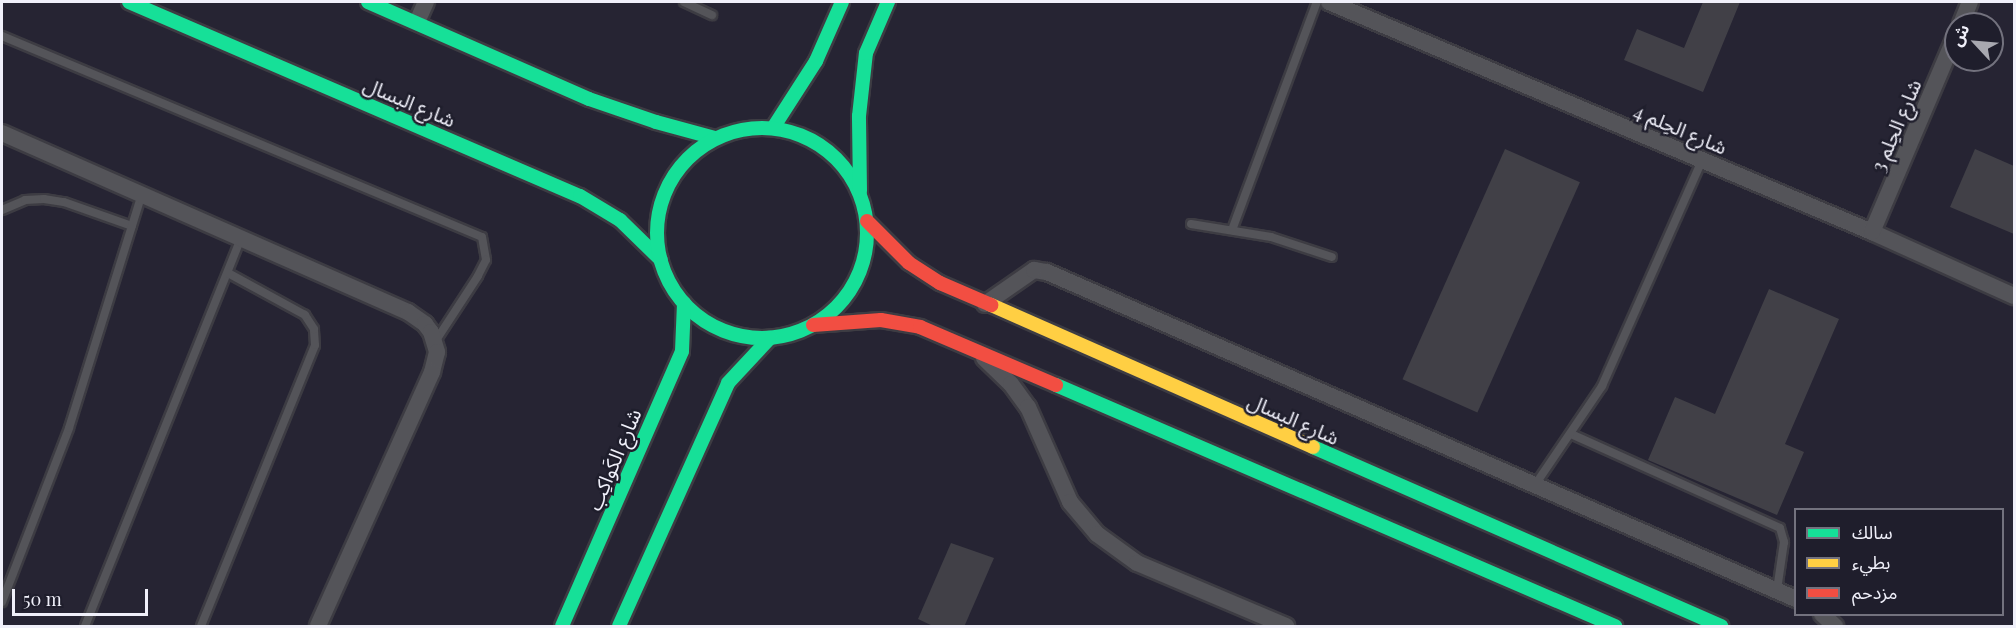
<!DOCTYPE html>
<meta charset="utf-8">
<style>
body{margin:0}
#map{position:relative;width:2016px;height:628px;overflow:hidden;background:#222228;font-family:"Playfair Display","Noto Sans Arabic",serif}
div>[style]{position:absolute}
.industrial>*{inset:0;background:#262433}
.building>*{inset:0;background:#414047;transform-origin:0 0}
.roads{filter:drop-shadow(2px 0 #3d3c43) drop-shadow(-2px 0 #3d3c43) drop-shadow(0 2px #3d3c43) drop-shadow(0 -2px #3d3c43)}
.lane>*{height:8px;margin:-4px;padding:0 4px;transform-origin:4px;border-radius:4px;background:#545459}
.street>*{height:16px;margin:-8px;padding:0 8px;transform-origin:8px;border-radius:8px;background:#545459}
.fast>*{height:14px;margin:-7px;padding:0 7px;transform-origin:7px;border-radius:7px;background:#16e098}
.fast>.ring{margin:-7px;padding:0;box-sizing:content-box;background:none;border:14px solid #16e098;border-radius:50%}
.slow>*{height:14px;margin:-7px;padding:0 7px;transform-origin:7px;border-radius:7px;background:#ffcf43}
.jam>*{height:14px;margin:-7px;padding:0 7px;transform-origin:7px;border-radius:7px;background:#f24e42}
span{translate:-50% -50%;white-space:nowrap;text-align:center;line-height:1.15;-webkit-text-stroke:5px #1f1e2c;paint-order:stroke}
.street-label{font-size:20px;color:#f0f0fa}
.frame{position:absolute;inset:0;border:3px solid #f0f0fa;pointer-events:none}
.legend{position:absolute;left:1794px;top:508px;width:210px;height:108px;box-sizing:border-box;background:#1f1e2c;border:2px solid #73727e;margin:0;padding:8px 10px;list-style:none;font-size:18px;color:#f0f0fa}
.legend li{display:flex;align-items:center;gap:12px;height:30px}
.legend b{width:30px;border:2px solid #73727e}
.north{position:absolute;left:1944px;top:12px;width:60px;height:60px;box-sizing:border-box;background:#1f1e2c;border:2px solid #73727e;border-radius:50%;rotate:296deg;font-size:16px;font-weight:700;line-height:24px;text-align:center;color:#f0f0fa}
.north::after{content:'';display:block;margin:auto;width:21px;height:27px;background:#a8a8b0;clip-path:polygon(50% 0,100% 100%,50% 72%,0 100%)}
.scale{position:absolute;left:12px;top:589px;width:136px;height:27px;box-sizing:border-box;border:3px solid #f0f0fa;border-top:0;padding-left:8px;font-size:18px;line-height:21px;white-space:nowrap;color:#f0f0fa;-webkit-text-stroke:4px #1f1e2c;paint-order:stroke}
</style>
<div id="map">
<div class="industrial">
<div style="clip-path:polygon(evenodd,2px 2px,2014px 2px,2014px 626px,2px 626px,2px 2px,1956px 24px,1992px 24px,1992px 60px,1956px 60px,1956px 24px,2px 2px,1796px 510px,2002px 510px,2002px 614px,1796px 614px,1796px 510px)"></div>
</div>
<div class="building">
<div style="clip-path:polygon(1703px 2px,1740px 2px,1703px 92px,1624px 60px,1637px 29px,1684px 48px)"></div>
<div style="left:1505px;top:149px;width:82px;height:252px;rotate:24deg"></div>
<div style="clip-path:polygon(1975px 149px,2014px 166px,2014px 234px,1950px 207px)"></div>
<div style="clip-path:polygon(1769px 289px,1839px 319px,1785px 444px,1804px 452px,1777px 515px,1648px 460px,1675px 397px,1715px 414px)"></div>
<div style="clip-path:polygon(951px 543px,994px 558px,964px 627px,935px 627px,918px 619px)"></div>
</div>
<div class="roads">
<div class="lane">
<div style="left:684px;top:2px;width:31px;rotate:25deg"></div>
<div style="left:2px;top:36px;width:520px;rotate:22.72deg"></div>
<div style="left:482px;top:237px;width:23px;rotate:80deg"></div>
<div style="left:486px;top:260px;width:18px;rotate:117deg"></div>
<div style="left:478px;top:276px;width:79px;rotate:123.1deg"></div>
<div style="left:2px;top:210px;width:25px;rotate:-23deg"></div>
<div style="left:25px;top:200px;width:19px;rotate:-3deg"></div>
<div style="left:44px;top:199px;width:20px;rotate:9deg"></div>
<div style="left:64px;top:202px;width:72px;rotate:19.4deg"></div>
<div style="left:1191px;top:224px;width:81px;rotate:9.2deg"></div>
<div style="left:1271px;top:237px;width:64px;rotate:18.2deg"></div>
<div style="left:1232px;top:230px;width:243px;rotate:-69.6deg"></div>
<div style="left:1571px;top:434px;width:229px;rotate:24.2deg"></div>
<div style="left:1780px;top:528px;width:15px;rotate:74deg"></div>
<div style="left:1784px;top:542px;width:49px;rotate:98.3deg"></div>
<div style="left:1535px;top:485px;width:120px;rotate:-55.9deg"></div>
<div style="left:1602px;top:386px;width:247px;rotate:-66.1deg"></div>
<div style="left:2px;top:602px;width:186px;rotate:-68.9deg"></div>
<div style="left:69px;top:428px;width:245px;rotate:-72.7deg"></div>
<div style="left:85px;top:626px;width:418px;rotate:-68.1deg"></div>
<div style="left:201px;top:626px;width:303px;rotate:-67.9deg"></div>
<div style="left:315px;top:345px;width:16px;rotate:-94deg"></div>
<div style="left:314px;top:329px;width:17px;rotate:-123deg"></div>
<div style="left:305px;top:315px;width:88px;rotate:-151.4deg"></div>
</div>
<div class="street">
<div style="left:1329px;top:2px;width:590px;rotate:22.96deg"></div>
<div style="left:1872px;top:232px;width:156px;rotate:24.3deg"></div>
<div style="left:417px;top:22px;width:22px;rotate:-66deg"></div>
<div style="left:1961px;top:24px;width:24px;rotate:-68deg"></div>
<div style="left:2px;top:133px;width:444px;rotate:23.8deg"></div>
<div style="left:408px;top:312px;width:21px;rotate:35deg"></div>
<div style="left:425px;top:324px;width:10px;rotate:53deg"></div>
<div style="left:431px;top:332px;width:21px;rotate:73deg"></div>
<div style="left:437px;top:352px;width:21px;rotate:104deg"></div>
<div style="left:432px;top:372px;width:278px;rotate:114.2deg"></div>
<div style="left:1872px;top:232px;width:214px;rotate:-66.9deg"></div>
<div style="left:985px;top:304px;width:60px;rotate:-34.8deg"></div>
<div style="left:1034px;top:270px;width:13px;rotate:9deg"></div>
<div style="left:1047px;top:272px;width:817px;rotate:23.59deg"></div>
<div style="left:984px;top:358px;width:37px;rotate:44deg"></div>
<div style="left:1011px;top:384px;width:29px;rotate:54deg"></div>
<div style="left:1028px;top:407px;width:104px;rotate:66.1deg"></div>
<div style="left:1070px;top:502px;width:42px;rotate:49.8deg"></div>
<div style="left:1097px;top:534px;width:49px;rotate:35.9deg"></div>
<div style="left:1137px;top:563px;width:162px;rotate:22.9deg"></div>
<div style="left:1822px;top:614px;width:18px;rotate:43deg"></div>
</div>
<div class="fast">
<div style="left:129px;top:2px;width:491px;rotate:23.3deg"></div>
<div style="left:580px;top:196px;width:47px;rotate:31deg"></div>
<div style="left:620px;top:220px;width:57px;rotate:44.3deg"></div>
<div style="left:368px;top:2px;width:241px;rotate:23.7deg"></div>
<div style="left:589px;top:99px;width:71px;rotate:18.9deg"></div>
<div style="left:656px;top:122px;width:61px;rotate:15.2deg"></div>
<div style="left:773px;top:128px;width:80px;rotate:-57.3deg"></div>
<div style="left:816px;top:61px;width:64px;rotate:-66.2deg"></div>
<div class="ring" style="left:657px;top:128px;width:196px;height:196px"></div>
<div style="left:860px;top:191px;width:75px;rotate:-90.8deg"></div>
<div style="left:859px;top:116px;width:63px;rotate:-83.7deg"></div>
<div style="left:866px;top:53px;width:56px;rotate:-66.7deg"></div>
<div style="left:1056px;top:385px;width:609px;rotate:23.32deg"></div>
<div style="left:1313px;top:447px;width:446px;rotate:23.7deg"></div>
<div style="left:562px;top:626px;width:300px;rotate:-66.4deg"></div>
<div style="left:682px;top:351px;width:48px;rotate:-87.6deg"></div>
<div style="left:619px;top:626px;width:266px;rotate:-65.8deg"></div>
<div style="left:728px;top:383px;width:62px;rotate:-47deg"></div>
</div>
<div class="slow">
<div style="left:991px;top:305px;width:352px;rotate:23.8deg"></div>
</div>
<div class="jam">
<div style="left:867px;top:221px;width:59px;rotate:45deg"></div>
<div style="left:909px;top:263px;width:37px;rotate:33deg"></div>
<div style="left:940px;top:283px;width:56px;rotate:23.3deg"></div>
<div style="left:813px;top:325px;width:68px;rotate:-4.2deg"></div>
<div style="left:881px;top:320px;width:40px;rotate:10deg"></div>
<div style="left:920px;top:327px;width:148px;rotate:23.1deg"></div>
</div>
</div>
<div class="street-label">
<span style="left:410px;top:101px;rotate:23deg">شارع البسال</span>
<span style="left:1895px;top:125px;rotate:-67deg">شارع الحِلم 3</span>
<span style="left:1681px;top:128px;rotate:23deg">شارع الحِلم 4</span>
<span style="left:1294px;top:418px;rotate:24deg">شارع البسال</span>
<span style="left:613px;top:459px;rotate:-67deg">شارع الكَواكِب</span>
</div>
<div class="frame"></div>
<ul class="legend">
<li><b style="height:8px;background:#16e098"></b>سالك</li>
<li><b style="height:8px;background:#ffcf43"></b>بطيء</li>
<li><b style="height:8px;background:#f24e42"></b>مزدحم</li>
</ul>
<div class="north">ش</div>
<div class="scale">50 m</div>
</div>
